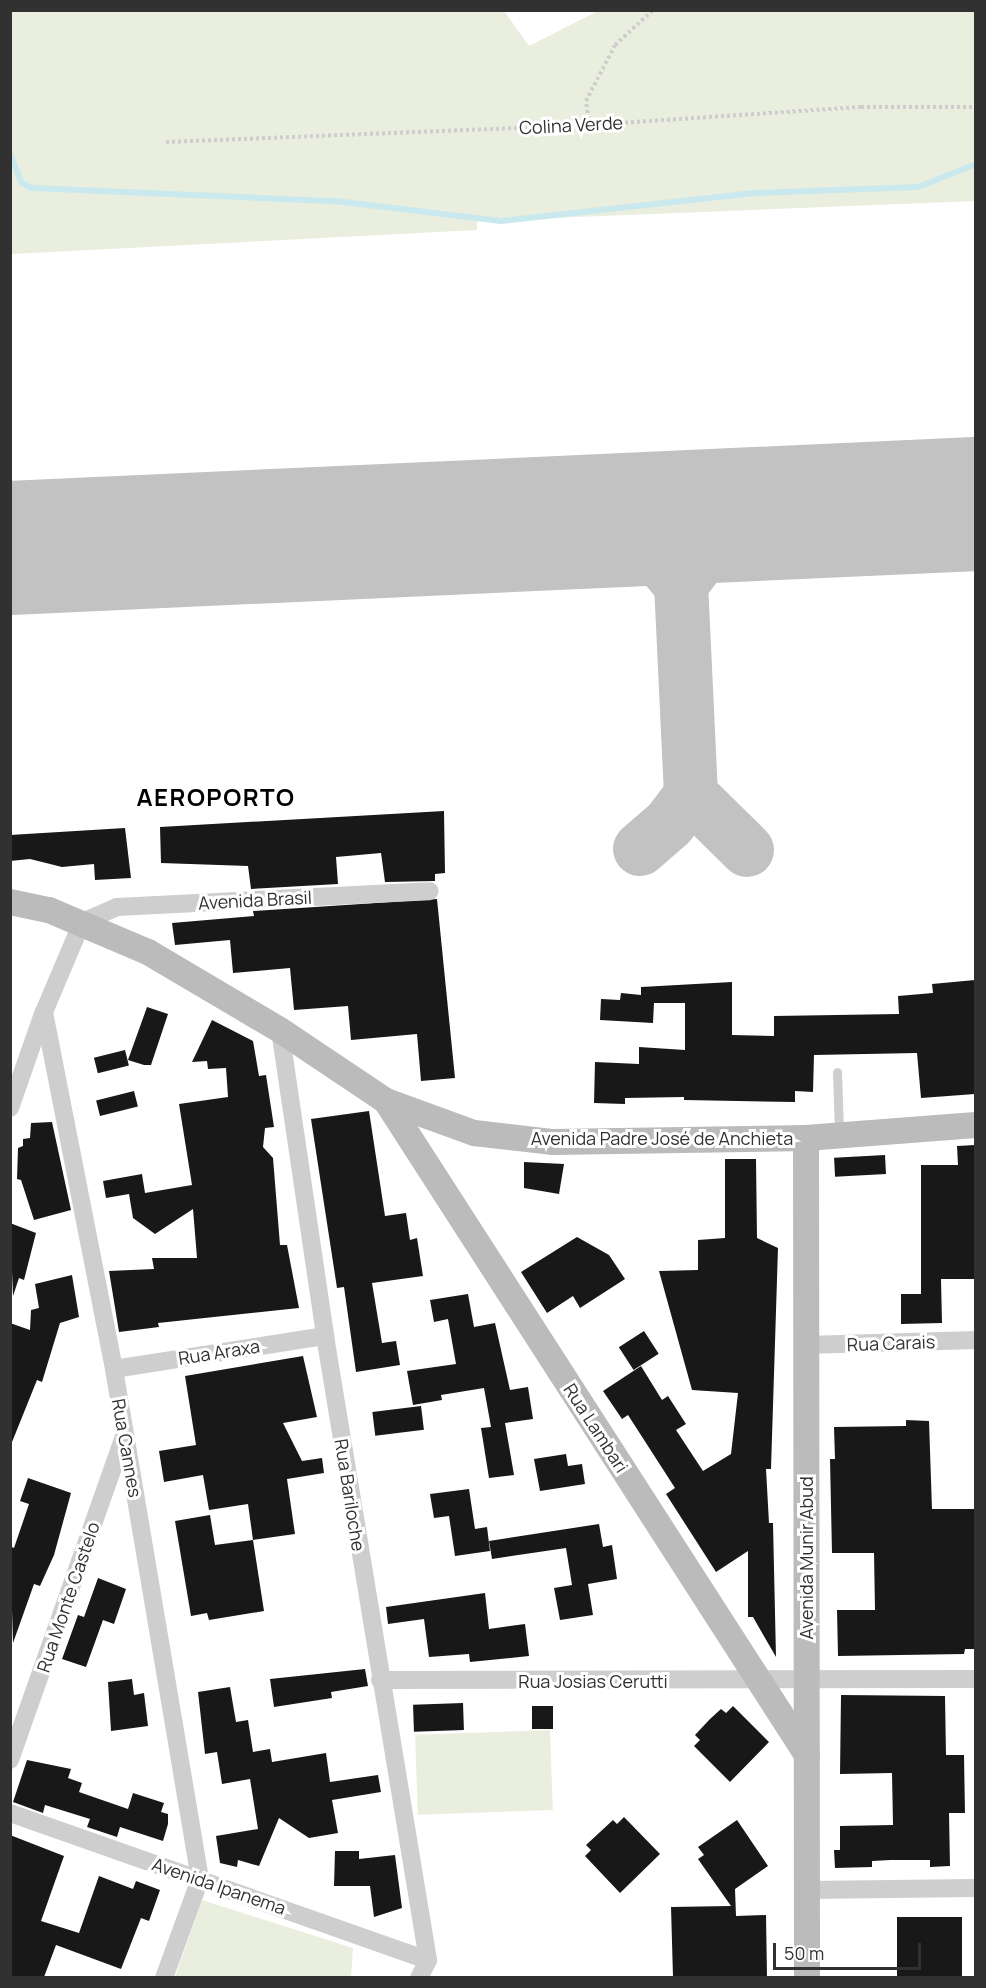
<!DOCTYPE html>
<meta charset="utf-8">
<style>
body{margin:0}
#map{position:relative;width:986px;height:1988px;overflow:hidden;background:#fff;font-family:Manrope,sans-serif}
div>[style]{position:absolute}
.green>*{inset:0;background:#eaeede;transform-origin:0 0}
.stream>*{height:6px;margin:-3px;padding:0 3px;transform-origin:3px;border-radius:3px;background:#c9e9ef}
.taxiway>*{height:54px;margin:-27px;padding:0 27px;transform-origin:27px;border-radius:27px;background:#c2c2c2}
.runway>*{height:134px;margin:-67px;padding:0 67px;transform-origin:67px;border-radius:67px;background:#c2c2c2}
.building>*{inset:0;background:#181818;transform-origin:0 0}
.path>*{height:4px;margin-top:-2px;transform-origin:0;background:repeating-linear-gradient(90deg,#cecece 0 3px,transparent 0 6px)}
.lane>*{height:9px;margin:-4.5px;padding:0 4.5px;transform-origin:4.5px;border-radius:4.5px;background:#cecece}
.street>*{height:18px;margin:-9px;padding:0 9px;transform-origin:9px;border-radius:9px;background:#cecece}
.secondary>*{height:26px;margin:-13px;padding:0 13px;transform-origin:13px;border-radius:13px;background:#bbb}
span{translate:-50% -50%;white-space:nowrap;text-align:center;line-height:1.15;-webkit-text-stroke:6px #fff;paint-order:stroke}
.street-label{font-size:18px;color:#313131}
.district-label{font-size:24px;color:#000;font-weight:700;letter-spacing:1.5px}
.frame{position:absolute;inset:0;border:12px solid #313131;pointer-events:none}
.scale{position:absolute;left:773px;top:1943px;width:148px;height:27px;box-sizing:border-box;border:3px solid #313131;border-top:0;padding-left:8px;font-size:18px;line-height:21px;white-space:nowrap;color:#313131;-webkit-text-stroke:4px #fff;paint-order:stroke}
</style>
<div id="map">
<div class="green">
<div style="clip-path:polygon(11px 10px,504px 11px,529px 46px,598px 11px,975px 11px,975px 201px,477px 221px,477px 230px,11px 254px)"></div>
<div style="left:550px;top:1730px;width:80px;height:135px;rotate:88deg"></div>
<div style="clip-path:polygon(202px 1900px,353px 1948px,351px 1977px,175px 1977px)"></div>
</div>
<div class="stream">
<div style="left:10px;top:154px;width:31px;rotate:68deg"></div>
<div style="left:22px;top:183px;width:11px;rotate:27deg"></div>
<div style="left:32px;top:188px;width:303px;rotate:2.5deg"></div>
<div style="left:335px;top:201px;width:167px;rotate:6.9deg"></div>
<div style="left:501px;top:221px;width:257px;rotate:-6.3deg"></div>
<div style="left:756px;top:193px;width:162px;rotate:-2.1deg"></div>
<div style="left:918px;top:187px;width:62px;rotate:-21.6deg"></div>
</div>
<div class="taxiway">
<div style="left:565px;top:523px;width:36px;rotate:9deg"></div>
<div style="left:601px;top:529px;width:34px;rotate:21deg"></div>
<div style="left:633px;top:541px;width:32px;rotate:35deg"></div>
<div style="left:659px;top:559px;width:34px;rotate:50deg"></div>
<div style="left:640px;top:849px;width:38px;rotate:-41deg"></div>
<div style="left:669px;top:824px;width:36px;rotate:-53deg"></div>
<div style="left:747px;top:850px;width:78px;rotate:-135.5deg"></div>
<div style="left:691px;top:795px;width:210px;rotate:-92.7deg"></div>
<div style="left:681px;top:585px;width:34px;rotate:-53deg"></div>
<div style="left:701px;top:558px;width:33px;rotate:-41deg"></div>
<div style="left:726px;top:536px;width:37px;rotate:-24deg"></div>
<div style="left:760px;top:521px;width:33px;rotate:-16deg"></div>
</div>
<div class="runway">
<div style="left:10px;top:548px;width:967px;rotate:-2.61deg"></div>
</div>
<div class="building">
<div style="clip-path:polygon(444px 811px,445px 873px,435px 874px,435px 881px,385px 882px,381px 853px,336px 857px,338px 884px,251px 889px,248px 866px,161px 863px,160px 827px)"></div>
<div style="clip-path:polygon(125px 828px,131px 878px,95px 880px,94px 864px,62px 867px,30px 859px,10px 861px,10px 835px)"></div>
<div style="clip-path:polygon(437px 899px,455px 1078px,421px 1081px,417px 1034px,351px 1040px,348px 1006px,294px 1010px,290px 968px,233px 973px,230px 940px,175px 945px,172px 923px,254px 916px,253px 911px)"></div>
<div style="clip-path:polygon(975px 980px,975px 1094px,921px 1098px,917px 1053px,814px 1055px,813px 1092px,795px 1091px,795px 1102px,684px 1100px,684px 1097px,625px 1098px,625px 1104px,594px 1103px,595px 1062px,639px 1064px,639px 1047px,685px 1050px,685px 1003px,654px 1003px,653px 1023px,600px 1020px,601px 999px,620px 1000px,621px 993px,641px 995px,641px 987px,732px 982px,732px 1035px,774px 1036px,774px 1016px,899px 1014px,898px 996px,933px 993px,932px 984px)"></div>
<div style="clip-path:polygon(147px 1007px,168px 1014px,151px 1065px,144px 1065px,128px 1060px)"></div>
<div style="clip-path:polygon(212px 1020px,253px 1041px,259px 1076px,266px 1075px,274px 1127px,265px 1128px,263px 1147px,273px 1158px,280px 1245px,287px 1245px,299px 1308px,158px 1323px,159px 1327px,119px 1332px,109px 1271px,154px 1269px,152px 1258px,197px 1258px,193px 1209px,155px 1234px,133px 1218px,129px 1194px,106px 1198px,103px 1181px,142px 1174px,145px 1193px,192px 1185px,179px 1104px,228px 1097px,226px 1068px,208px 1069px,207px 1061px,192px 1062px)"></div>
<div style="left:125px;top:1050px;width:16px;height:32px;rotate:76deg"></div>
<div style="left:134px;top:1091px;width:16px;height:39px;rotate:76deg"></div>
<div style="clip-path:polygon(369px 1111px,385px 1216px,406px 1213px,410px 1240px,417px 1238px,423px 1276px,372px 1283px,382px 1343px,396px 1341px,400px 1365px,356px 1372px,344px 1287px,337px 1288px,311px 1119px)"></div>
<div style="clip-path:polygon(52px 1122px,71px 1210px,34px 1220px,21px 1180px,17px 1179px,18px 1148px,23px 1146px,23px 1139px,30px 1138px,31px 1123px)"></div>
<div style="clip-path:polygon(975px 1145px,975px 1279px,941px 1279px,942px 1323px,901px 1324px,901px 1294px,921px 1294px,921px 1165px,958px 1165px,957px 1146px)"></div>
<div style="left:885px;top:1155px;width:19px;height:51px;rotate:87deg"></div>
<div style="clip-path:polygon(725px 1159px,756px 1159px,757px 1238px,778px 1248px,771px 1469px,766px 1469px,769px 1523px,773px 1523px,776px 1657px,753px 1617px,748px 1617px,748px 1551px,716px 1572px,666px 1494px,675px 1488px,628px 1415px,622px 1419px,603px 1391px,641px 1366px,662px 1400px,668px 1396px,686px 1424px,676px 1430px,703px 1471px,731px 1454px,738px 1393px,692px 1390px,659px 1271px,698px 1270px,698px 1240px,725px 1238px)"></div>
<div style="clip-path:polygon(524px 1162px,564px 1164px,559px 1194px,524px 1188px)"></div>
<div style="clip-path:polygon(10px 1223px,36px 1233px,24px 1280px,19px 1278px,13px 1296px)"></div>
<div style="clip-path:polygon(577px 1237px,609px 1255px,625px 1279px,580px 1308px,573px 1296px,547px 1313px,521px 1272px)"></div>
<div style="clip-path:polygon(72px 1275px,79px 1317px,60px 1323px,42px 1382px,37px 1380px,10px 1447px,10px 1323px,30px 1330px,31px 1310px,39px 1308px,35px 1284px)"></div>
<div style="clip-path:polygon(468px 1294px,474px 1327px,495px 1323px,510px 1390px,528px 1387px,533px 1419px,505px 1423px,514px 1475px,489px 1478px,481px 1428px,491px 1427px,484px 1388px,441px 1395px,442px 1400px,413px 1405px,407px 1371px,456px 1364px,448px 1319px,434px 1322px,430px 1300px)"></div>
<div style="left:644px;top:1331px;width:27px;height:30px;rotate:57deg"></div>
<div style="clip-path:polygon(303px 1356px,317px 1417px,283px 1423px,302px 1461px,322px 1458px,324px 1473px,287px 1479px,295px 1534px,253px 1540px,248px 1504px,209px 1510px,203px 1475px,164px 1482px,159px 1451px,196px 1445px,185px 1376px)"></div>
<div style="left:421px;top:1406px;width:24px;height:49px;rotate:83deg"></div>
<div style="clip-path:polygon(906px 1420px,929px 1421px,932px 1509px,975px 1509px,975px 1649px,965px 1649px,964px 1654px,838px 1656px,837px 1610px,875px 1610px,874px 1553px,832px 1553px,830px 1459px,835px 1459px,834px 1427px,906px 1426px)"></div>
<div style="clip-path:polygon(566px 1454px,568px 1466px,582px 1464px,585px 1484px,540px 1491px,534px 1459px)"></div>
<div style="clip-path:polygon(28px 1478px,71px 1493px,54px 1555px,40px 1586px,34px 1584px,13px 1643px,10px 1546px,14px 1548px,29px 1504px,20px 1501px)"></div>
<div style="clip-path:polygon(469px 1489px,475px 1529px,487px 1527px,490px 1551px,455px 1556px,449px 1516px,434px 1518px,430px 1494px)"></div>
<div style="clip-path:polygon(210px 1515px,215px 1545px,253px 1540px,264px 1611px,209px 1620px,207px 1613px,191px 1616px,175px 1521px)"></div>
<div style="clip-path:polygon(599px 1524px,603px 1547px,612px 1545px,617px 1579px,588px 1584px,593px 1615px,560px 1620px,554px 1588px,572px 1585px,566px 1548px,492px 1559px,489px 1541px)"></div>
<div style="clip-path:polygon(98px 1578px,126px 1589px,114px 1624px,103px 1620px,86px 1667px,62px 1659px,78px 1615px,84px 1617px)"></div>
<div style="clip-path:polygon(485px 1593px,489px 1629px,525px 1624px,529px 1656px,470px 1662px,469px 1654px,429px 1657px,424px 1619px,388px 1624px,386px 1607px)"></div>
<div style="clip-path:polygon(365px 1669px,368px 1686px,331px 1692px,332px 1698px,274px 1707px,270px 1679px)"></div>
<div style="clip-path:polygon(132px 1679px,134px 1695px,144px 1693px,148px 1726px,111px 1731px,108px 1682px)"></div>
<div style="clip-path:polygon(230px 1687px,236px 1722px,248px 1720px,253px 1752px,270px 1749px,272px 1762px,326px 1753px,330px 1782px,378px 1775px,381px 1792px,332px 1800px,338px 1833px,309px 1838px,279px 1818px,259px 1866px,238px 1860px,237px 1867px,220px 1863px,216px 1836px,258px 1829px,250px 1779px,222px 1784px,217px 1752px,205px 1754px,198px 1692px)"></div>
<div style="clip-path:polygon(841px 1695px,945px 1696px,946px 1755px,964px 1755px,965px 1813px,949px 1813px,950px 1866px,930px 1867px,930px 1860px,891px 1860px,872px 1861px,872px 1867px,835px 1868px,834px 1850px,840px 1850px,840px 1826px,893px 1825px,892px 1773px,840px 1774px)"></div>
<div style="left:463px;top:1703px;width:27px;height:50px;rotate:88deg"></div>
<div style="left:532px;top:1706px;width:21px;height:23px"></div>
<div style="clip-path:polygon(733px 1706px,769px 1742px,730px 1782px,694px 1746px,700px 1740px,695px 1735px,710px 1719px,721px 1709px,726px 1713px)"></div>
<div style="clip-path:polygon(27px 1760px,71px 1769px,68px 1778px,82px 1783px,79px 1792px,128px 1809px,133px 1793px,164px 1803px,161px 1812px,168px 1814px,168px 1824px,163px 1841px,120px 1827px,117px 1837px,87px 1827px,90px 1819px,45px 1805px,43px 1813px,13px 1802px)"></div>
<div style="clip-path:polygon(624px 1817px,660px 1854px,620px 1893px,585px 1856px,591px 1850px,586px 1845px,613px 1820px,617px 1824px)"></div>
<div style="clip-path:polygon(737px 1820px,768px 1866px,735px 1889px,736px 1916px,766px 1915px,767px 1977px,673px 1977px,671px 1907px,731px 1906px,698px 1859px,704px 1855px,698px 1847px)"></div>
<div style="clip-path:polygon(10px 1835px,64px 1856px,41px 1921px,79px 1933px,99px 1876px,133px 1889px,136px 1881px,160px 1890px,149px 1921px,141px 1918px,121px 1969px,56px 1945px,44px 1977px,10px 1977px)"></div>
<div style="clip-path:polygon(335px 1851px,359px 1851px,359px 1859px,395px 1855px,402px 1908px,374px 1917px,370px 1886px,334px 1886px)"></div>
<div style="left:897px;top:1917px;width:65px;height:60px"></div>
</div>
<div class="path">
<div style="left:589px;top:125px;width:24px;rotate:-97deg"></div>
<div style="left:586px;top:101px;width:63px;rotate:-62.6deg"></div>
<div style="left:615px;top:45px;width:52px;rotate:-42.6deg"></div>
<div style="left:166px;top:142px;width:423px;rotate:-2.3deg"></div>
<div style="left:589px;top:125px;width:273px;rotate:-3.8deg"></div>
<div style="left:861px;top:107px;width:115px"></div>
</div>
<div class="lane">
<div style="left:837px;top:1072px;width:61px;rotate:88.1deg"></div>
</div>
<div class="street">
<div style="left:280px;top:1030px;width:309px;rotate:81.6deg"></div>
<div style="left:325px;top:1336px;width:632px;rotate:80.63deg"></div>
<div style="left:10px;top:1108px;width:100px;rotate:-70.7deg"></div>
<div style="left:806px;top:1345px;width:170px;rotate:-1.7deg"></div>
<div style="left:114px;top:1369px;width:214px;rotate:-8.9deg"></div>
<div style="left:380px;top:1680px;width:596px;rotate:-0.1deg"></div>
<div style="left:10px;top:1760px;width:343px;rotate:-70.6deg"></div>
<div style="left:10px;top:1813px;width:443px;rotate:19.4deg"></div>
<div style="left:807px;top:1890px;width:169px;rotate:-0.7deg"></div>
<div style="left:164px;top:1978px;width:105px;rotate:-70deg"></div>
<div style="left:200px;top:1879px;width:517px;rotate:-99.57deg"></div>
<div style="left:114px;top:1369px;width:364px;rotate:-101.1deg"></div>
<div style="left:44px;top:1012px;width:98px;rotate:-67.1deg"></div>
<div style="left:82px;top:922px;width:38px;rotate:-23deg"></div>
<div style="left:117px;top:907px;width:313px;rotate:-2.9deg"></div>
<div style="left:419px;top:1978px;width:20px;rotate:-63deg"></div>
</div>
<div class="secondary">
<div style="left:10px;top:902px;width:40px;rotate:12deg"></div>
<div style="left:49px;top:910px;width:108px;rotate:23deg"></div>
<div style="left:148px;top:952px;width:153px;rotate:30.6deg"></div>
<div style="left:280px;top:1030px;width:128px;rotate:33.8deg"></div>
<div style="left:386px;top:1101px;width:94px;rotate:20deg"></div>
<div style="left:474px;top:1133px;width:80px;rotate:6.5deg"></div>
<div style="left:553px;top:1142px;width:253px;rotate:-0.9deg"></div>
<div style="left:806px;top:1138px;width:170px;rotate:-4.4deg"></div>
<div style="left:386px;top:1101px;width:778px;rotate:57.23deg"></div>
<div style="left:806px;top:1138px;width:840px;rotate:89.93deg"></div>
</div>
<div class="street-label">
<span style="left:571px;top:125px;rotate:-3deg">Colina Verde</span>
<span style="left:255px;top:900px;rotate:-3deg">Avenida Brasil</span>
<span style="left:662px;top:1138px">Avenida Padre José de Anchieta</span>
<span style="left:891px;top:1343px;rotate:-2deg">Rua Carais</span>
<span style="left:219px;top:1352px;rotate:-9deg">Rua Araxa</span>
<span style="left:596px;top:1428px;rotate:57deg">Rua Lambari</span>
<span style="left:127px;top:1448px;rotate:80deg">Rua Cannes</span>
<span style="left:350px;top:1495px;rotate:81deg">Rua Bariloche</span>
<span style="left:806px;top:1558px;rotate:-90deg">Avenida Munir Abud</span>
<span style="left:68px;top:1597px;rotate:-71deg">Rua Monte Castelo</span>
<span style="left:593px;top:1681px">Rua Josias Cerutti</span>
<span style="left:219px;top:1886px;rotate:19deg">Avenida Ipanema</span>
</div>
<div class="district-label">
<span style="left:216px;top:797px">AEROPORTO</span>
</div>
<div class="frame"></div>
<div class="scale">50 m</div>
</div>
